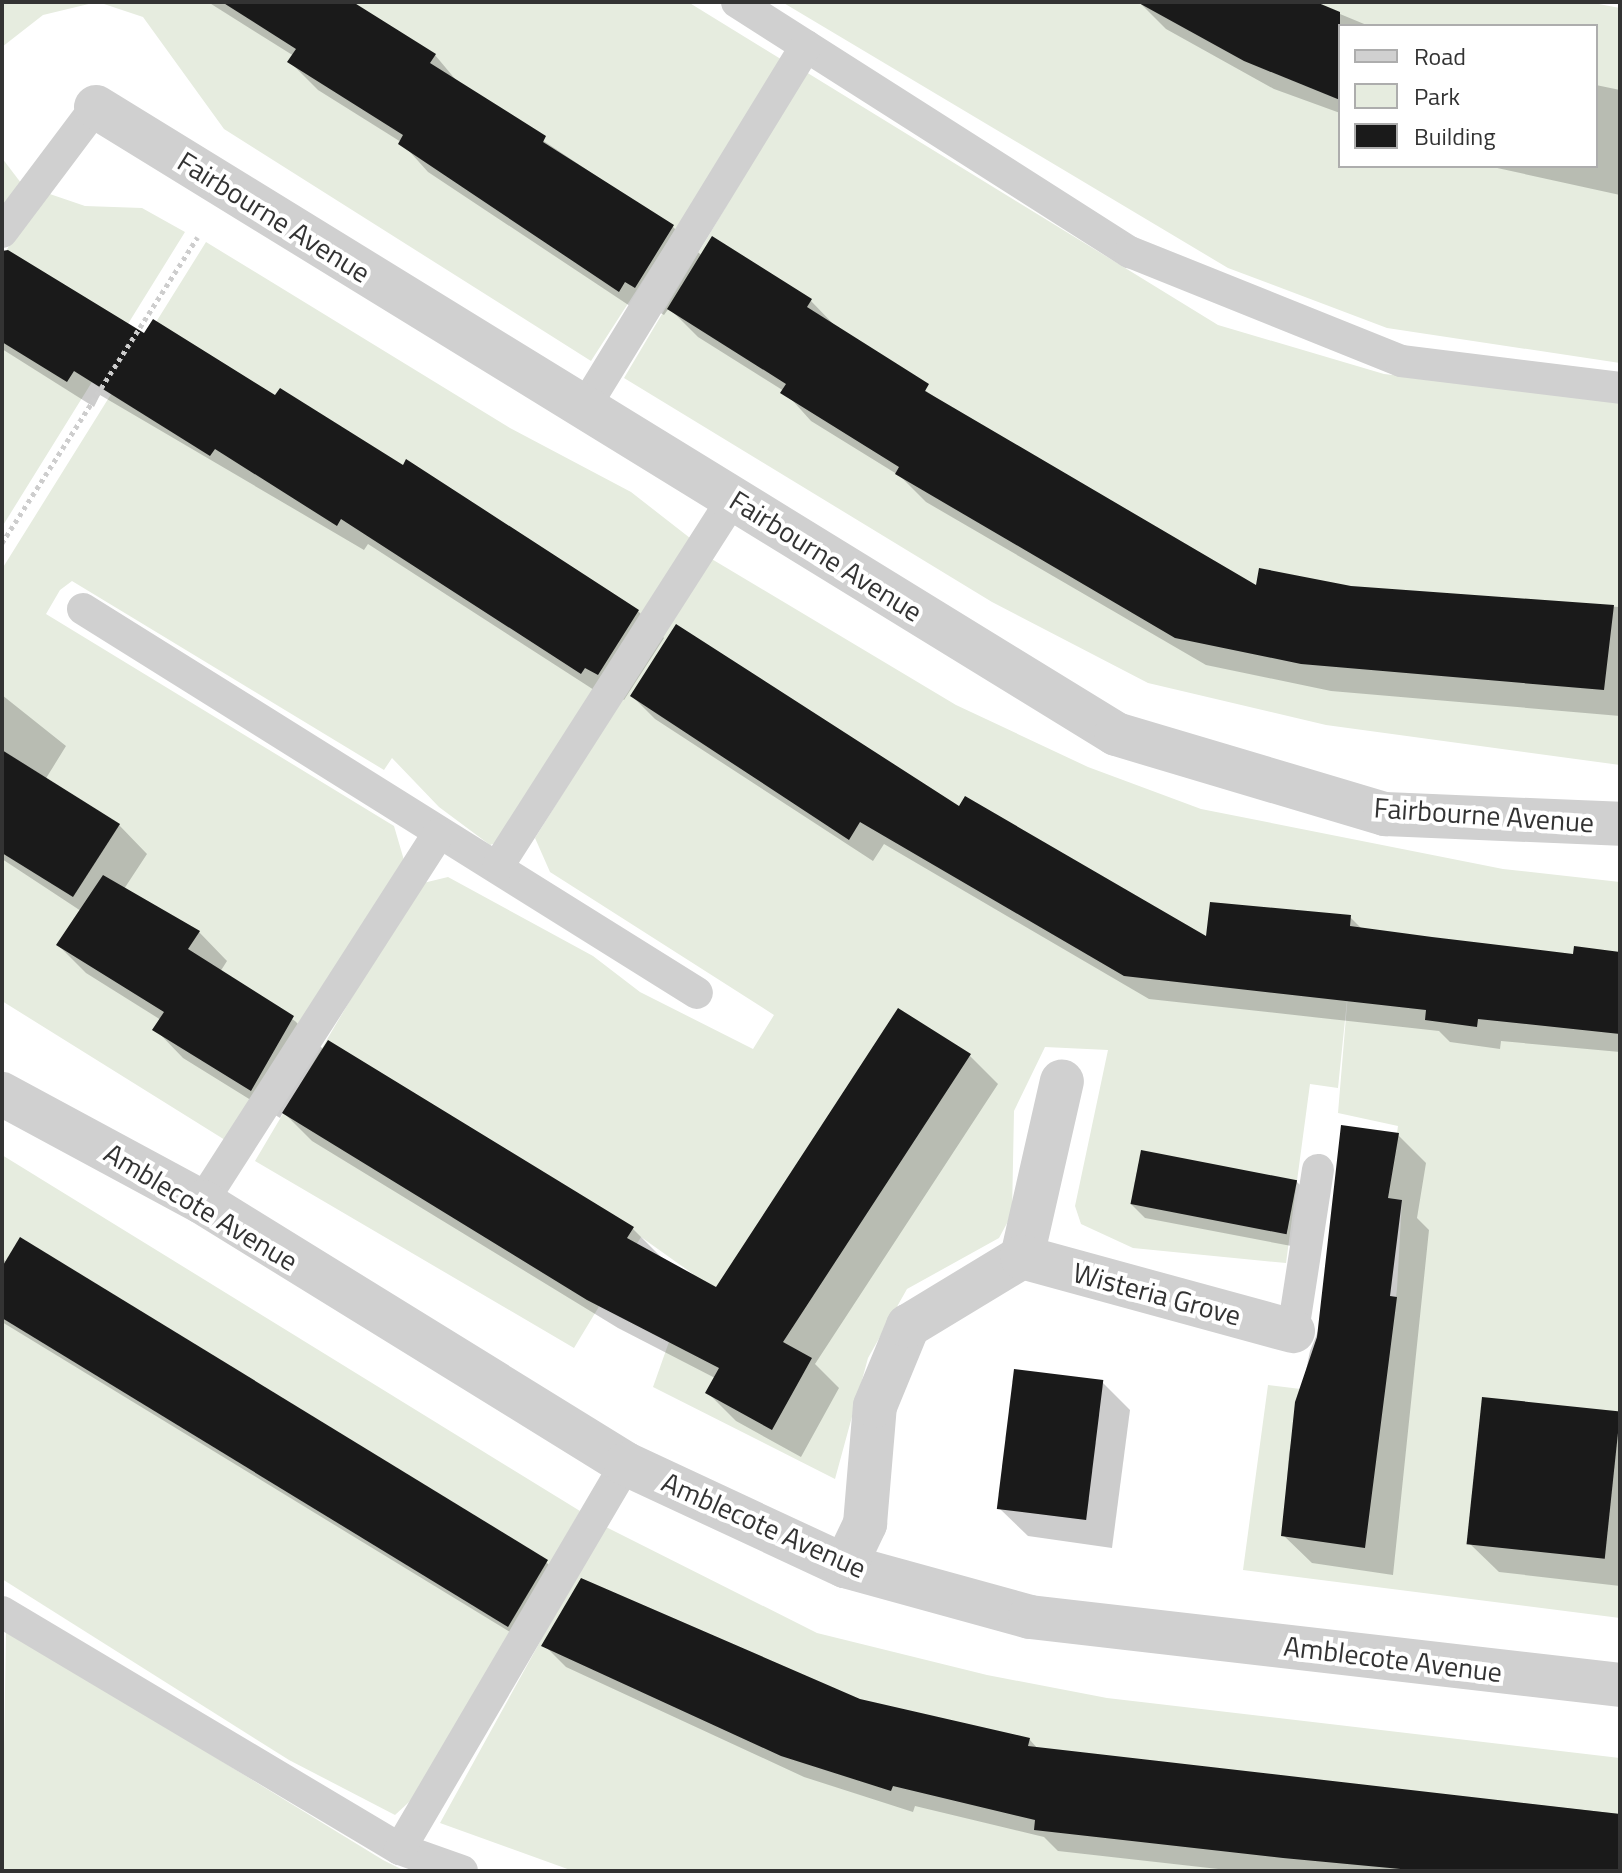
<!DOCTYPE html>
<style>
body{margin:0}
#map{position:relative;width:1622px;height:1873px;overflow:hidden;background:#fff;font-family:"Titillium Web",sans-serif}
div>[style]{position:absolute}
.green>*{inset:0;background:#e6ecdf}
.shadow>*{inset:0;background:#0003}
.building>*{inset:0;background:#1a1a1a;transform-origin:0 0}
.path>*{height:5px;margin-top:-2.5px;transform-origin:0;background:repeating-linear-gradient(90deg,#cdcdcd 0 4px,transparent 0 8px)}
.lane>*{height:32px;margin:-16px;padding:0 16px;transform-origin:16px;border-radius:16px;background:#d0d0d0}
.street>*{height:44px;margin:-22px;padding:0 22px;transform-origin:22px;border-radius:22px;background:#d0d0d0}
span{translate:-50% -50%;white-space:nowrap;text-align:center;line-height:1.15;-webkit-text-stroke:8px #fff;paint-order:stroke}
.street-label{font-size:28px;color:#333}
.frame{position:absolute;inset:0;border:4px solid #333;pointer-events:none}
.legend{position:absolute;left:1338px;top:24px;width:260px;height:144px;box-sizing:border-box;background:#fff;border:2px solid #adadad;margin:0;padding:10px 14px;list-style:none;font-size:24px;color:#333}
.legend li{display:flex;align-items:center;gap:16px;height:40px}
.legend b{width:40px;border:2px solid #adadad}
</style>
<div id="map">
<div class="green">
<div style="clip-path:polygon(2px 2px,97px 2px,43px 15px,2px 47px)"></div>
<div style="clip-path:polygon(98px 2px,688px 2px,784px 61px,591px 361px,224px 129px,143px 17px)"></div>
<div style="clip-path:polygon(evenodd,782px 2px,1588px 2px,1620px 8px,1620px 363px,1387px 328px,1228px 268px,782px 2px,1340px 26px,1596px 26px,1596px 166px,1340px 166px,1340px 26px)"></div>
<div style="clip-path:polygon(806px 72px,1218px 325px,1384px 374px,1620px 401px,1620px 765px,1326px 725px,1148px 683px,992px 602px,624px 378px)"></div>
<div style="clip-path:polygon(2px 158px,21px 183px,2px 213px)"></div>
<div style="clip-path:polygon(41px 191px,85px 206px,142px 208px,185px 232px,2px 527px,2px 258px)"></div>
<div style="clip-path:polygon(206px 242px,510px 428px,631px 492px,690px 538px,519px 834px,490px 845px,439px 807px,392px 758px,384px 770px,72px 581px,60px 590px,46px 614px,394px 826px,406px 867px,225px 1140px,2px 1001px,2px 569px)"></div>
<div style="clip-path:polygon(710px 558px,956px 705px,1088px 767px,1201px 809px,1503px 869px,1620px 882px,1620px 1618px,1243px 1570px,1268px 1385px,1383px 1399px,1397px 1289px,1402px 1200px,1388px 1198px,1398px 1126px,1338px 1113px,1349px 981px,1338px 1088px,1310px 1084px,1286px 1263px,1133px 1248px,1081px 1224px,1075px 1206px,1108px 1050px,1045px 1047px,1014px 1111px,1012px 1214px,999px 1238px,907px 1289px,868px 1358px,835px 1479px,653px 1387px,693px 1274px,641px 1237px,574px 1348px,255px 1161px,419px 884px,448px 877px,593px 956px,640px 992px,753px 1049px,774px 1015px,550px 872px,535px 838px)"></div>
<div style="clip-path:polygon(2px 1155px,580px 1511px,421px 1791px,395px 1815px,289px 1760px,2px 1579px)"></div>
<div style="clip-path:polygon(604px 1526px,817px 1633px,987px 1675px,1107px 1698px,1620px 1758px,1620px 1871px,573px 1871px,440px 1823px)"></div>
<div style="clip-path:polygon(6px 1629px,383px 1860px,405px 1871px,2px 1871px)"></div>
</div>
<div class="shadow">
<div style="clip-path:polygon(208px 2px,349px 2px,435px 55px,461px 86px,673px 227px,702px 256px,712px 239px,811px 301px,839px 330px,949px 407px,1257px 588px,1620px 607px,1620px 716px,1331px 691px,1206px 665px,926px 502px,900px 476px,811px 421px,784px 391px,698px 337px,669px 308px,664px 315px,654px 309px,648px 318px,428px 172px,401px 142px,318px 90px,290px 62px,294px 56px)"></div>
<div style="clip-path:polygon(1139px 2px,1311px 2px,1369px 26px,1340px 26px,1340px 113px,1274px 89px,1166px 29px)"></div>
<div style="clip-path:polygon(1596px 85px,1620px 90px,1620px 195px,1488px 166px,1596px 166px)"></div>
<div style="clip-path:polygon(2px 251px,145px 335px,403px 467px,407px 462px,638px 611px,664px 638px,624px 700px,612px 692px,608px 699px,368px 544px,364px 550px,100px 395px,94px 407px,2px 349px)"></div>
<div style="clip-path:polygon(2px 695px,66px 746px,45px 780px,119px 825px,147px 854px,124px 889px,199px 932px,227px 961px,220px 972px,295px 1021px,324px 1050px,633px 1229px,661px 1257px,717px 1290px,970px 1056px,998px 1084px,815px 1364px,839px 1388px,801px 1457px,736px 1421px,708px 1393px,715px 1378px,618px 1328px,312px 1141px,283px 1112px,280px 1118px,183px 1058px,155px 1029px,161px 1020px,86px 973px,58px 945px,81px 911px,2px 859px)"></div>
<div style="clip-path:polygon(632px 696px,959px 809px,1208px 940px,1350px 917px,1363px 930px,1575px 956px,1620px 953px,1620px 1052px,1501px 1041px,1500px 1049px,1450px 1042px,1439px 1031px,1149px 999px,884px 844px,873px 861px,655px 719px)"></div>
<div style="clip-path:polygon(1398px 1135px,1426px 1163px,1417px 1218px,1429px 1230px,1393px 1575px,1312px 1563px,1283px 1535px,1289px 1453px,1310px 1351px)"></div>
<div style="clip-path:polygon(1296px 1181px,1310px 1195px,1302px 1248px,1145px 1218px,1131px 1204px)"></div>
<div style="clip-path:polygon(2px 1259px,546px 1562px,560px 1576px,523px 1640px,2px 1322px)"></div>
<div style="clip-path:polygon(1102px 1382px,1130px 1410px,1112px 1548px,1028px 1536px,999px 1508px)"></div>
<div style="clip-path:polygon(1620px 1415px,1620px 1586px,1499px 1572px,1470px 1544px)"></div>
<div style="clip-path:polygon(544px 1645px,859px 1701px,1029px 1739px,1039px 1750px,1620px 1814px,1620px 1871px,1236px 1871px,1058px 1851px,1044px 1837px,915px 1806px,913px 1812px,804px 1777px,566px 1667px)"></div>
</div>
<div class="building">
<div style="clip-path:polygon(222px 2px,353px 2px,436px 54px,430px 63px,546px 136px,543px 142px,674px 225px,635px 288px,625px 282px,619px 292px,398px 144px,403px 135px,287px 62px,296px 49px)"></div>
<div style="clip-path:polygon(1137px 2px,1316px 2px,1340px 12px,1340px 100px,1244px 61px)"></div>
<div style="clip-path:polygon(712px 236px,812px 299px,807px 307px,929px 384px,925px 391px,1256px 585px,1259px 568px,1351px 586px,1614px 605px,1604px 690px,1301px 664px,1175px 638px,895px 474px,899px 467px,780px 393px,786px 384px,667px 309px)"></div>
<div style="clip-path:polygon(8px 250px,144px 333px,153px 319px,275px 395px,280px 388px,403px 465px,406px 459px,639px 610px,598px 675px,585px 668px,581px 674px,341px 519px,337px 526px,215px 449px,210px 456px,74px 371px,67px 382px,2px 342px,2px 251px)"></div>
<div style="clip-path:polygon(676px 624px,959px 806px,965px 796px,1206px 936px,1210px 902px,1351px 915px,1350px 926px,1432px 937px,1573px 954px,1574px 946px,1620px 952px,1620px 1034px,1478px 1019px,1477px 1027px,1425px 1020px,1426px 1010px,1124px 976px,860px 822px,849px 840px,630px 696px)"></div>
<div style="clip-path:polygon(2px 750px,120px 824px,73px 897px,2px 853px)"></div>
<div style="clip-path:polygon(103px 875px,200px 931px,188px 949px,294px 1016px,251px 1091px,152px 1030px,164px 1012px,56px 945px)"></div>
<div style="clip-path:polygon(898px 1008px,971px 1054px,783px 1342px,812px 1358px,772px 1430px,705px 1393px,719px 1368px,587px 1300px,282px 1113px,328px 1040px,634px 1227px,627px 1238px,716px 1287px)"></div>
<div style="clip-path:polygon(1341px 1125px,1399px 1133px,1388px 1198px,1402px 1200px,1390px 1296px,1397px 1297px,1365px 1548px,1281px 1536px,1295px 1402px,1317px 1337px)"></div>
<div style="left:1141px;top:1150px;width:159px;height:55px;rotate:11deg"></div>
<div style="clip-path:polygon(20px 1237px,548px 1560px,508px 1627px,2px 1318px,2px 1267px)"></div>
<div style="left:1014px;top:1369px;width:90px;height:141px;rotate:7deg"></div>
<div style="left:1482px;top:1397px;width:139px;height:148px;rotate:6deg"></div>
<div style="clip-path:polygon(581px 1578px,860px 1699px,1030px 1738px,1028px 1746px,1620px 1814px,1620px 1871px,1422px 1871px,1283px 1858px,1034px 1830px,1035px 1820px,893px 1786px,891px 1791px,781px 1756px,541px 1646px)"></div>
</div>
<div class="path">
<div style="left:2px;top:543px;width:363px;rotate:-57.4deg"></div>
</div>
<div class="lane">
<div style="left:737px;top:2px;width:466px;rotate:32.5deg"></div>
<div style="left:1130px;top:252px;width:292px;rotate:21.9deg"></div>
<div style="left:1401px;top:361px;width:221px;rotate:7deg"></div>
<div style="left:2px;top:232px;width:156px;rotate:-53.1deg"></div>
<div style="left:583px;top:410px;width:427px;rotate:-58.5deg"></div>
<div style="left:83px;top:609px;width:724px;rotate:32.02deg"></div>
<div style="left:498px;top:866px;width:436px;rotate:-57.4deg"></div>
<div style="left:202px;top:1202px;width:437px;rotate:-57.3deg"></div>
<div style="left:1293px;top:1331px;width:163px;rotate:-81.2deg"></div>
<div style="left:2px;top:1612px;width:463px;rotate:30.8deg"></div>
<div style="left:462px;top:1871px;width:66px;rotate:-160.5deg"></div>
<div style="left:400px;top:1849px;width:446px;rotate:-59.6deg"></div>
</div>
<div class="street">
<div style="left:96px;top:107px;width:1197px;rotate:31.58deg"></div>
<div style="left:1116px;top:734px;width:281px;rotate:16.6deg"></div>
<div style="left:1385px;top:814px;width:235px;rotate:2.4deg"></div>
<div style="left:2px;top:1094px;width:227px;rotate:28.4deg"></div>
<div style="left:202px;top:1202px;width:498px;rotate:31.7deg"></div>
<div style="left:626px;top:1464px;width:242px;rotate:25deg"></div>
<div style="left:845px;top:1566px;width:192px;rotate:15.4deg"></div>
<div style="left:1030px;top:1617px;width:594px;rotate:6.57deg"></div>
<div style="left:1022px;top:1257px;width:180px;rotate:-77.2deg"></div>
<div style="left:845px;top:1566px;width:47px;rotate:-64.5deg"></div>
<div style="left:865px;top:1524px;width:118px;rotate:-85.2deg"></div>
<div style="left:875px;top:1406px;width:87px;rotate:-67.6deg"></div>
<div style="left:908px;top:1326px;width:133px;rotate:-31.2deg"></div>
<div style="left:1022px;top:1257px;width:281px;rotate:15.3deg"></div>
</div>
<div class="street-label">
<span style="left:274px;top:217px;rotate:32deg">Fairbourne Avenue</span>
<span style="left:826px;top:556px;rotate:32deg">Fairbourne Avenue</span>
<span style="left:1484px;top:815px;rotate:4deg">Fairbourne Avenue</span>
<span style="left:201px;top:1207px;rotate:31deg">Amblecote Avenue</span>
<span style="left:1157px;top:1294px;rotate:15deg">Wisteria Grove</span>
<span style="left:764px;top:1525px;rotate:24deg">Amblecote Avenue</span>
<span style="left:1393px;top:1659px;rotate:7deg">Amblecote Avenue</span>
</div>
<div class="frame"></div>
<ul class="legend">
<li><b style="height:10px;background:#d0d0d0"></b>Road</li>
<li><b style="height:22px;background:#e6ecdf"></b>Park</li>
<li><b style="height:22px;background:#1a1a1a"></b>Building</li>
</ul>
</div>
